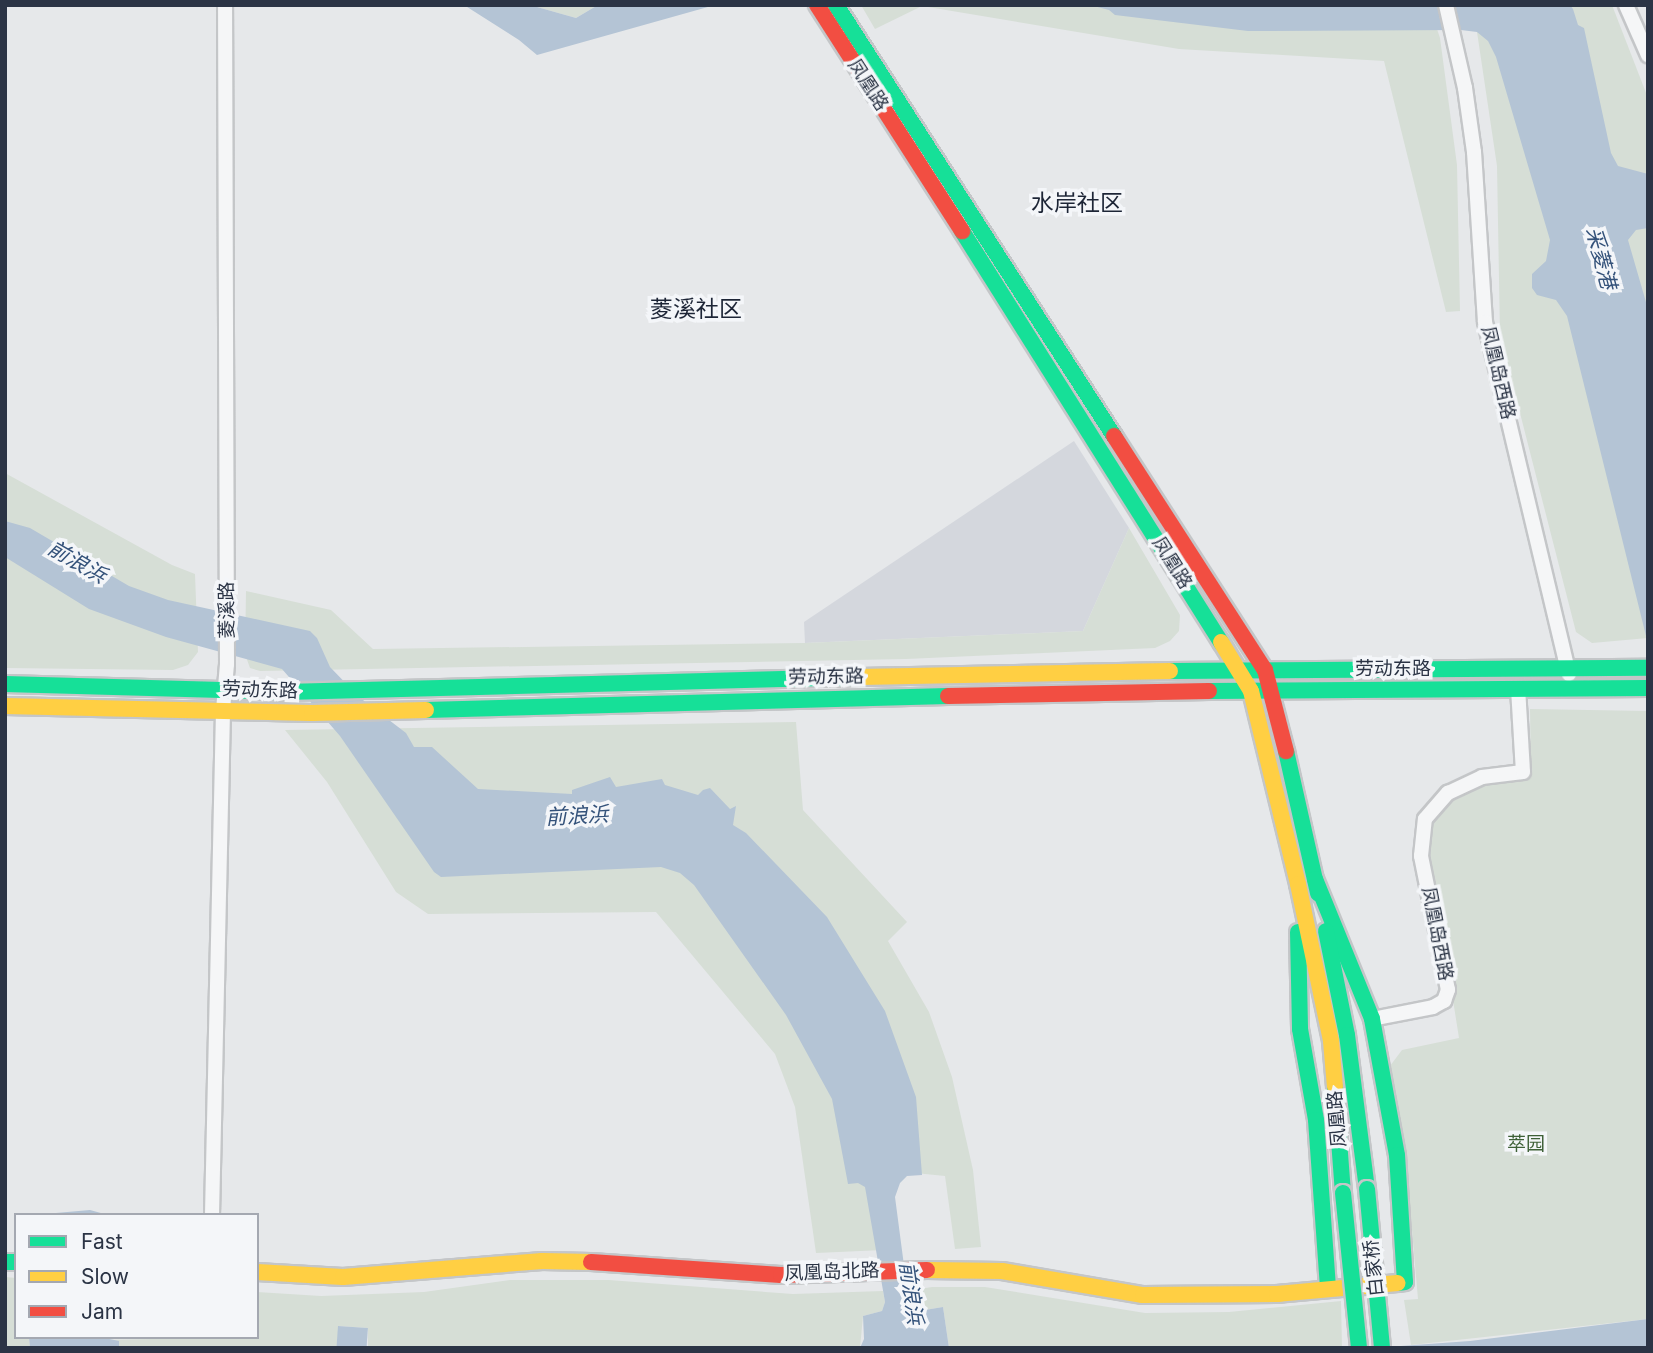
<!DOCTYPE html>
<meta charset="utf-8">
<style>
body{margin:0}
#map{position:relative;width:1653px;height:1353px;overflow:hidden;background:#e6e8ea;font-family:Inter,"Noto Sans SC",sans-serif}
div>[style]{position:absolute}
.built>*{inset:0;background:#d4d7dd}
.green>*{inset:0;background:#d6ded6}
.water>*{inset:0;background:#b4c4d5;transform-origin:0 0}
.roads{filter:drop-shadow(2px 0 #c4c6c8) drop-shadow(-2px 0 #c4c6c8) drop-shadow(0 2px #c4c6c8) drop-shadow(0 -2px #c4c6c8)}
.street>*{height:14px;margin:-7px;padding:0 7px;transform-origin:7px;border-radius:7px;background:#f5f6f7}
.fast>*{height:16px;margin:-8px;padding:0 8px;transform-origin:8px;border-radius:8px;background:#16e098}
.slow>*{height:16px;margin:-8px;padding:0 8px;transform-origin:8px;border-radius:8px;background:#ffcf43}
.jam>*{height:16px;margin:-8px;padding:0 8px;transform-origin:8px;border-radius:8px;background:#f24e42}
.bridges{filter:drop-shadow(2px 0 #c4c6c8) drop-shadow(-2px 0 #c4c6c8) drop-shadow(0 2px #c4c6c8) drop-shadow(0 -2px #c4c6c8)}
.fast-bridge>*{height:16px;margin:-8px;padding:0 8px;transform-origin:8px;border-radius:8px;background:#16e098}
span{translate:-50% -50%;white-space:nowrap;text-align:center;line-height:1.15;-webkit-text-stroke:7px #f4f6f9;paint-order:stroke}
.street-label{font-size:19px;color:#2b3445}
.park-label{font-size:19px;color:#3f6138}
.water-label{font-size:21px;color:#34527a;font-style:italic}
.quarter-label{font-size:23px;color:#1d2536}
.frame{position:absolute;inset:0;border:7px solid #2b3445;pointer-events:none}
.legend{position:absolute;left:14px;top:1213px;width:245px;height:126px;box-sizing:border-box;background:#f4f6f9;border:2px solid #a4a8b1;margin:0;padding:9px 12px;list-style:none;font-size:21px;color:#2b3445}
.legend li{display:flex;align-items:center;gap:14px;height:35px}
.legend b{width:35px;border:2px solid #a4a8b1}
</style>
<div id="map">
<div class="built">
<div style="clip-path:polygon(1074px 441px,1129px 528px,1083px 631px,805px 643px,804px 622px)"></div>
</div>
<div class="green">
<div style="clip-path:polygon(530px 5px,598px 5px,576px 18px)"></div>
<div style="clip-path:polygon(861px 5px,1429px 5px,1440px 38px,1457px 165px,1460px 311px,1446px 312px,1384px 61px,1179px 49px,922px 6px,875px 29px)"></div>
<div style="clip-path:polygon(1554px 5px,1612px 5px,1648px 98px,1648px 370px)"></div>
<div style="clip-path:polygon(1496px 26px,1557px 236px,1648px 638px,1592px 643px,1576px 632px,1500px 335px,1497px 166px,1477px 32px)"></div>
<div style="clip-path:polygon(5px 473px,172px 565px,195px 574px,198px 652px,188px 665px,173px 670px,5px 668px)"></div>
<div style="clip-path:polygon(1129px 528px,1180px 615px,1179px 631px,1170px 641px,1155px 648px,906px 659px,260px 671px,250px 668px,245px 654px,246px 591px,331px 610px,373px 649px,805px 643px,1083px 631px)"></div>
<div style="clip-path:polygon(1530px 709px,1648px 711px,1648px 1319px,1411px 1345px,1404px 1300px,1418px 1299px,1406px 1161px,1390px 1066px,1402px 1050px,1459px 1038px,1430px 855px,1432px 824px,1453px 799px,1485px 785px,1531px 778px)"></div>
<div style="clip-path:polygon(796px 722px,803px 810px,907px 922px,888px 941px,929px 1012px,952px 1077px,973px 1170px,981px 1247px,955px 1249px,945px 1176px,895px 1171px,883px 1250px,816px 1253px,795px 1107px,775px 1054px,656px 912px,428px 914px,396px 892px,327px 782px,285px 730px)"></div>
<div style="clip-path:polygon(5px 1277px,16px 1278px,16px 1337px,29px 1337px,30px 1348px,5px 1348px)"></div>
<div style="clip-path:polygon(510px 1280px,609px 1280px,793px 1294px,883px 1291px,885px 1302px,882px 1311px,863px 1316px,860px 1348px,368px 1348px,368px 1328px,339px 1326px,337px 1348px,119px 1348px,119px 1341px,100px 1340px,257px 1337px,257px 1292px,321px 1296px,424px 1292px)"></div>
<div style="clip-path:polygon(932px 1287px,985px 1287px,1145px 1313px,1229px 1312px,1341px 1301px,1342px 1348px,949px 1348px,943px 1307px,925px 1310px,914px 1307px,908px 1297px,907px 1291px)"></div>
</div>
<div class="water">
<div style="clip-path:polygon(464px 5px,530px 5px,576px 18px,598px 5px,715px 5px,537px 55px,519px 40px)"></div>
<div style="clip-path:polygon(1090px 5px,1570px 5px,1573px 9px,1578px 25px,1584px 28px,1611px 153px,1618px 166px,1648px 174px,1648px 228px,1636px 230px,1628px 240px,1648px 309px,1648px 644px,1567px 316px,1556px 300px,1537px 295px,1532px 288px,1532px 274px,1546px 261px,1550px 240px,1496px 57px,1488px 41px,1477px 32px,1461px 30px,1248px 31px,1115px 15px,1109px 10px)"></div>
<div style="clip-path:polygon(5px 521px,30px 528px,129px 586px,168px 600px,310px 631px,317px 638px,330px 667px,359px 697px,406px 733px,414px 747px,432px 747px,478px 789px,572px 794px,572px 790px,610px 777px,616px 787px,662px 779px,665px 785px,698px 795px,703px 790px,710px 788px,730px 809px,736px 806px,733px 825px,746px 833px,827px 917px,885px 1011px,916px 1097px,922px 1175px,907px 1176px,900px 1183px,895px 1197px,908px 1296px,914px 1308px,925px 1310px,943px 1307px,949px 1348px,860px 1348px,864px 1339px,863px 1316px,882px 1311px,885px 1302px,865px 1187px,858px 1183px,848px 1184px,832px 1099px,786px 1015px,694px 885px,680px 873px,661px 867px,441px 877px,434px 872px,340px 736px,282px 669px,166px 637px,89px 609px,5px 557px)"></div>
<div style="clip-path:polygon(90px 1210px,108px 1215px,33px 1215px)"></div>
<div style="clip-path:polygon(1648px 1319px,1648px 1348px,1373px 1348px,1470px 1341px)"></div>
<div style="left:338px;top:1326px;width:30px;height:22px;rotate:4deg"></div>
<div style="clip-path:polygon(29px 1337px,100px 1337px,119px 1341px,119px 1348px,30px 1348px)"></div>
</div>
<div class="roads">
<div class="street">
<div style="left:1446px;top:5px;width:85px;rotate:77.1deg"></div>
<div style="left:1465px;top:88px;width:65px;rotate:82deg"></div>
<div style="left:1474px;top:152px;width:170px;rotate:86.3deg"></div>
<div style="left:1485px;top:322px;width:362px;rotate:76.6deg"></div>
<div style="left:1626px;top:5px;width:55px;rotate:66.3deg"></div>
<div style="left:1372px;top:1019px;width:62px;rotate:-11.1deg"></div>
<div style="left:1433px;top:1007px;width:13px;rotate:-29deg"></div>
<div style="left:1444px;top:1001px;width:12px;rotate:-70deg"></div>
<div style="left:1448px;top:990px;width:137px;rotate:-101.4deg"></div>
<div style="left:1421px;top:856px;width:37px;rotate:-84deg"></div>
<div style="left:1425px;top:819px;width:35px;rotate:-49deg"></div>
<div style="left:1448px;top:793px;width:38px;rotate:-25deg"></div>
<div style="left:1482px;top:777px;width:41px;rotate:-7deg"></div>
<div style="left:1523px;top:772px;width:83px;rotate:-93.4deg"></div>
<div style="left:212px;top:1215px;width:505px;rotate:-88.75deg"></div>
<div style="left:223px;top:710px;width:46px;rotate:-85deg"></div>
<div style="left:227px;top:664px;width:659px;rotate:-90.17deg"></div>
</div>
<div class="fast">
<div style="left:836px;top:5px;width:513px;rotate:57.18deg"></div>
<div style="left:962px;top:231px;width:486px;rotate:57.8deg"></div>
<div style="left:1170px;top:671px;width:478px;rotate:-0.4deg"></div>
<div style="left:5px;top:684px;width:280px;rotate:1.6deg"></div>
<div style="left:285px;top:692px;width:574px;rotate:-1.5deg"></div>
<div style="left:1209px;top:691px;width:439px;rotate:-0.4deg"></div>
<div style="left:426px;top:710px;width:522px;rotate:-1.54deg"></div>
<div style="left:1286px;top:751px;width:146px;rotate:77.3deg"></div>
<div style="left:1315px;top:879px;width:151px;rotate:67.8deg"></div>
<div style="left:1372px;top:1019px;width:138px;rotate:79.6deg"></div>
<div style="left:1397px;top:1155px;width:127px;rotate:86.4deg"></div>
<div style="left:1405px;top:1282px;width:7px;rotate:172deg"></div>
<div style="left:1326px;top:931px;width:106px;rotate:78.6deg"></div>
<div style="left:1347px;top:1035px;width:155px;rotate:82.6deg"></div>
<div style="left:1298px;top:932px;width:97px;rotate:88.8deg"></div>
<div style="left:1300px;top:1029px;width:92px;rotate:80deg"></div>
<div style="left:1316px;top:1120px;width:168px;rotate:85.9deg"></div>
<div style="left:1335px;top:1087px;width:106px;rotate:85.7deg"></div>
<div style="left:5px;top:1262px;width:11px"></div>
</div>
<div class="slow">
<div style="left:1221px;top:642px;width:57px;rotate:58.5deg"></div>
<div style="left:1251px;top:691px;width:199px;rotate:76.3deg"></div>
<div style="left:1298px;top:884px;width:160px;rotate:78.1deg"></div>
<div style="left:1331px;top:1041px;width:46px;rotate:85deg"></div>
<div style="left:859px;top:677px;width:311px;rotate:-1.1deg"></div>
<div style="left:5px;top:706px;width:307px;rotate:1.3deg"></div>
<div style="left:312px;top:713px;width:114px;rotate:-1.5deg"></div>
<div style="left:927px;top:1270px;width:75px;rotate:0.8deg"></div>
<div style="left:1002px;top:1271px;width:143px;rotate:9.7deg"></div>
<div style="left:1143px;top:1295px;width:134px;rotate:-0.4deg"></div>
<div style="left:1277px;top:1294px;width:121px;rotate:-5.2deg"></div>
<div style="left:257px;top:1272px;width:86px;rotate:3.3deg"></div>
<div style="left:343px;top:1277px;width:200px;rotate:-4.6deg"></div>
<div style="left:542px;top:1261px;width:49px;rotate:1.2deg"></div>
</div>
<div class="jam">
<div style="left:817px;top:5px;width:269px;rotate:57.3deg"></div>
<div style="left:1114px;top:436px;width:278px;rotate:57.2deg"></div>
<div style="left:1265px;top:670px;width:84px;rotate:75.5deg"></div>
<div style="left:948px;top:696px;width:261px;rotate:-1.1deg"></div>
<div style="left:591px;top:1262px;width:190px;rotate:3.9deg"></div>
<div style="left:781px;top:1275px;width:146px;rotate:-2deg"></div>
</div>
</div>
<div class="bridges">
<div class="fast-bridge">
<div style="left:1367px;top:1189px;width:160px;rotate:84.6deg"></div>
<div style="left:1343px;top:1193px;width:156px;rotate:84.1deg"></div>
</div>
</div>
<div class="street-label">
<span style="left:868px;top:85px;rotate:57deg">凤凰路</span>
<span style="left:1498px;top:373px;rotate:77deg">凤凰岛西路</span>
<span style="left:1172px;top:563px;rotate:58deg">凤凰路</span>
<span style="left:227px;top:610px;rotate:-91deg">菱溪路</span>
<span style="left:1393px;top:669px">劳动东路</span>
<span style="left:826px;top:677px;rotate:-1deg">劳动东路</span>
<span style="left:260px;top:690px;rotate:2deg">劳动东路</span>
<span style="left:1437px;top:934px;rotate:79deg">凤凰岛西路</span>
<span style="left:1337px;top:1119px;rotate:-95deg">凤凰路</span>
<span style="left:1374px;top:1268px;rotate:-96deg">白家桥</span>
<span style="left:832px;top:1272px;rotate:-2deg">凤凰岛北路</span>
</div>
<div class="park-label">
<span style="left:1526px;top:1144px">萃园</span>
</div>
<div class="water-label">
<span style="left:1601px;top:258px;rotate:75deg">采菱港</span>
<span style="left:77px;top:562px;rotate:30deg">前浪浜</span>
<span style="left:577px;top:816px;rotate:-3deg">前浪浜</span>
<span style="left:911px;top:1293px;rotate:82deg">前浪浜</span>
</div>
<div class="quarter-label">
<span style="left:1077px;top:203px">水岸社区</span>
<span style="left:696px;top:309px">菱溪社区</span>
</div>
<div class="frame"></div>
<ul class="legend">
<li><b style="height:9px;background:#16e098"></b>Fast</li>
<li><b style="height:9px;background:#ffcf43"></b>Slow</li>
<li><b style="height:9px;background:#f24e42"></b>Jam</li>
</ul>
</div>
